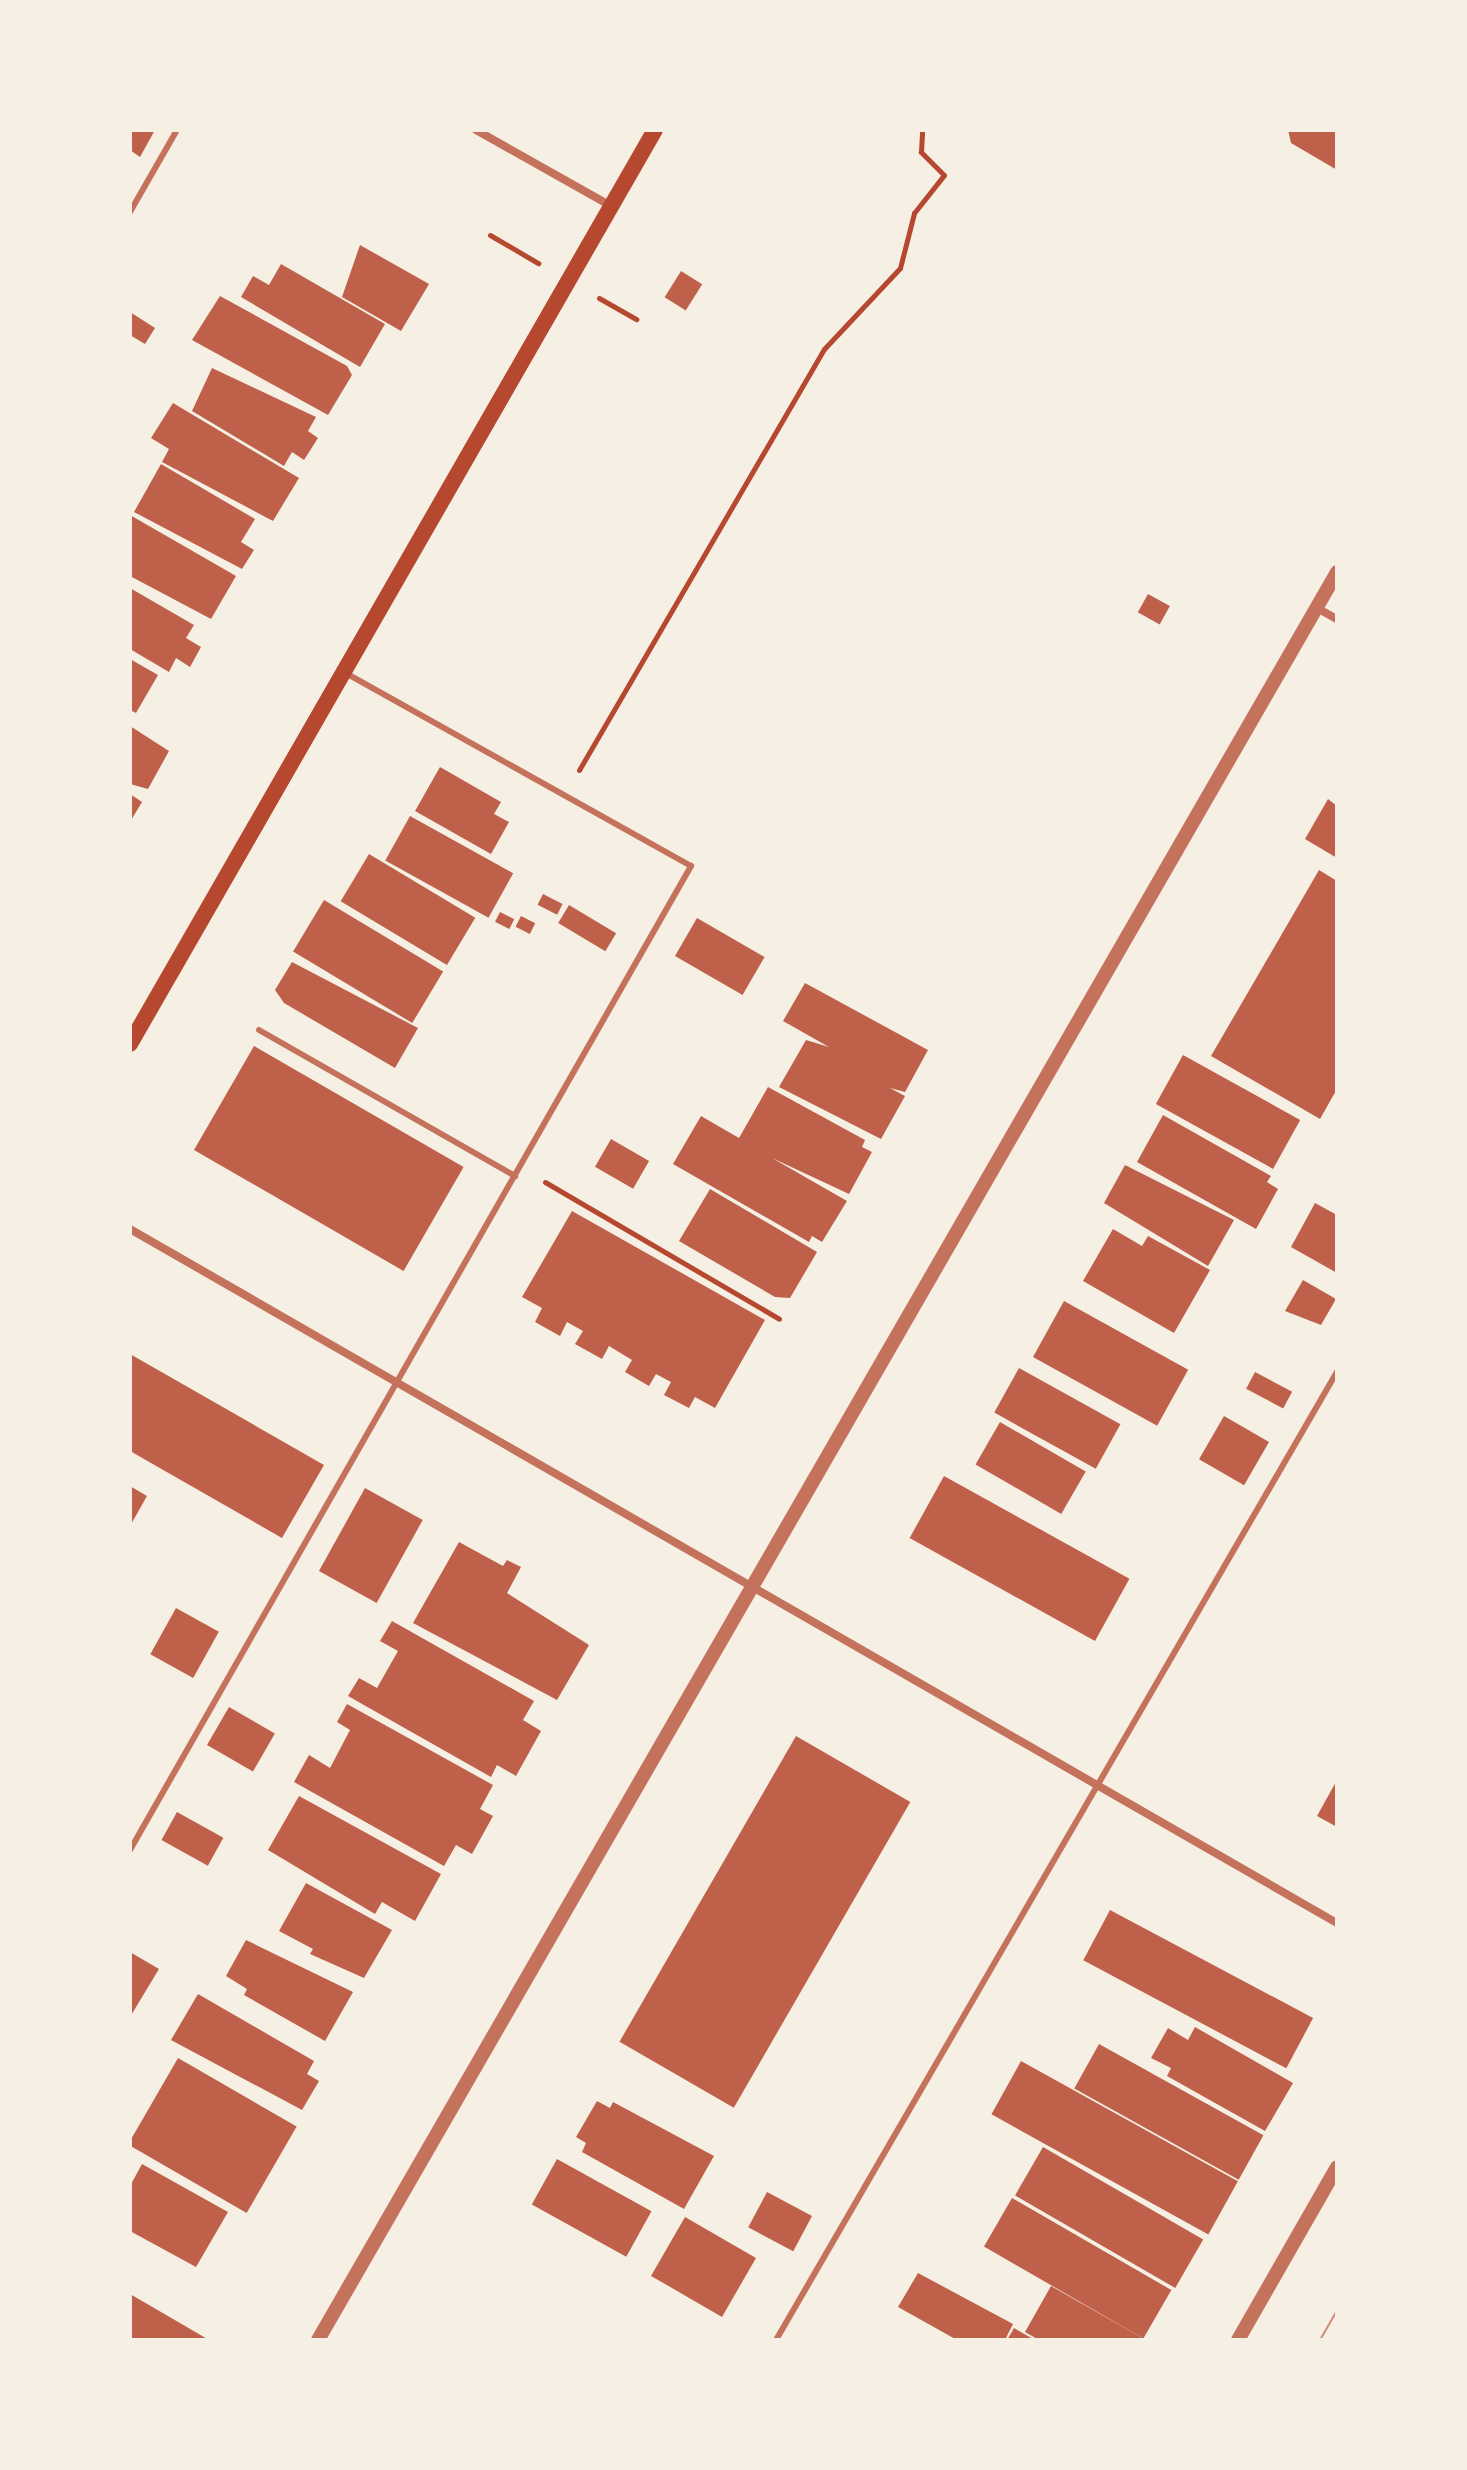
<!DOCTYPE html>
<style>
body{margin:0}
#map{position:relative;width:1467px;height:2470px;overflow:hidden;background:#f6efe4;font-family:Montserrat,sans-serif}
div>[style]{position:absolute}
.building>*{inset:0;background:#bf614a;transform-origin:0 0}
.path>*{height:5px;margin:-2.5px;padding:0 2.5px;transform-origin:2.5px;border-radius:2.5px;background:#b5482f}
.service>*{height:6px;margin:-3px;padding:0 3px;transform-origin:3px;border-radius:3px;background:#c5725c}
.minor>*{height:8px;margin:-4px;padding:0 4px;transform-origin:4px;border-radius:4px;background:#c5725c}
.tertiary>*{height:14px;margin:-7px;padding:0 7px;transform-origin:7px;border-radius:7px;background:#c5725c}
.secondary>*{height:16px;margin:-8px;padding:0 8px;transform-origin:8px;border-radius:8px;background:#b5482f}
.tram>*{height:2px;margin:-1px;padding:0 1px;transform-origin:1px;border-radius:1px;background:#cf8b77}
span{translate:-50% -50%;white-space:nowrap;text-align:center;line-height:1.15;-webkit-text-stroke:8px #f6efe4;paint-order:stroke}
.frame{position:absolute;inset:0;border:132px solid #f6efe4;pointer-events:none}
</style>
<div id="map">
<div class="building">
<div style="clip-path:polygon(130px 130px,155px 130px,140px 157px,130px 150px)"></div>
<div style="clip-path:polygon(1288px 130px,1337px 130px,1337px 170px,1291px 143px)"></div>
<div style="clip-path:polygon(360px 245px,429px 284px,401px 331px,342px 297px)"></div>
<div style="clip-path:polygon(281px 264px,385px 324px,360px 367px,241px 297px,253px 276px,269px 285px)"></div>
<div style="left:681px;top:271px;width:25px;height:31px;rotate:32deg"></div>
<div style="clip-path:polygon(220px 296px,347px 366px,352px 375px,328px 415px,192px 340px)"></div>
<div style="clip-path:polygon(130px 312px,155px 328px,145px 344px,130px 335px)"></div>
<div style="clip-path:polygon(212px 368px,316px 417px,308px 431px,318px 438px,304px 460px,292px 452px,284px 466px,192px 411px)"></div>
<div style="clip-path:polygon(173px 403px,299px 478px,273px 521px,162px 462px,169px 449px,151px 438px)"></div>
<div style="clip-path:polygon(161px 464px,255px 519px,241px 542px,254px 550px,242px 569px,134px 512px)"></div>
<div style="clip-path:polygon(130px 515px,236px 576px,211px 619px,130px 576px)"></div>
<div style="clip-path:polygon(130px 588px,194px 625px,186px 638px,201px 647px,190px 667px,176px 658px,169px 672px,130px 649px)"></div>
<div style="left:1148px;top:594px;width:25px;height:21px;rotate:29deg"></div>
<div style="clip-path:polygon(130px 659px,158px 675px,136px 713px,130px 710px)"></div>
<div style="clip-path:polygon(130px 726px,169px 751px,148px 789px,130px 784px)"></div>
<div style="clip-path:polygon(440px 767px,501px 802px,494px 814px,509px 822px,491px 854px,415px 811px)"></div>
<div style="clip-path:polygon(130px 794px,142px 802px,130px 822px)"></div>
<div style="clip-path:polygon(1328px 799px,1337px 806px,1337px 858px,1305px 839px)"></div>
<div style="left:410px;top:816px;width:118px;height:51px;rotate:29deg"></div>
<div style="left:369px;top:854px;width:124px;height:55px;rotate:31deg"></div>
<div style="clip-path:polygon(1319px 870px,1337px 881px,1337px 1089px,1320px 1119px,1211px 1056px)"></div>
<div style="left:543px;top:894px;width:22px;height:12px;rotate:27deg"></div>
<div style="left:324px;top:900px;width:139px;height:60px;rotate:31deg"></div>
<div style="left:569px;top:905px;width:55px;height:21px;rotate:31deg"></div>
<div style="left:500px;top:912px;width:16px;height:11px;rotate:27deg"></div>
<div style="left:521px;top:916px;width:16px;height:12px;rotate:27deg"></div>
<div style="left:697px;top:918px;width:78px;height:44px;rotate:30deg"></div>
<div style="clip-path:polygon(292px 962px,418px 1028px,395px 1068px,284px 1003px,275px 990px)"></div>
<div style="clip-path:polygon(805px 983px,928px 1050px,905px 1092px,890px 1088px,905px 1096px,881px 1139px,779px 1087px,806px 1040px,829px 1047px,783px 1021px)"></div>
<div style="left:254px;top:1046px;width:242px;height:120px;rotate:30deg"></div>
<div style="left:1183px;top:1055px;width:134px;height:56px;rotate:29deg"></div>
<div style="clip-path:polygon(768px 1087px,865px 1140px,862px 1147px,872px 1152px,849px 1194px,772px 1158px,847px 1201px,822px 1242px,812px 1236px,809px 1242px,673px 1164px,701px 1116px,739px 1138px)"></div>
<div style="clip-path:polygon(1163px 1115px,1271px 1176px,1267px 1182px,1278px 1189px,1256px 1229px,1137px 1162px)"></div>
<div style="left:611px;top:1139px;width:44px;height:32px;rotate:30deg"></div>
<div style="clip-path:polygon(1125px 1165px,1234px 1220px,1208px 1266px,1104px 1203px)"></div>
<div style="clip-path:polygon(710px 1189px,817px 1252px,790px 1298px,775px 1297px,679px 1241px)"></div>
<div style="clip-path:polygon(1315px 1203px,1337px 1215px,1337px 1273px,1291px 1247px)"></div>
<div style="clip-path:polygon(572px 1211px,765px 1320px,715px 1408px,695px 1397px,689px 1408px,664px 1395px,671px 1382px,656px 1374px,649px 1386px,625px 1372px,632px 1360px,609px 1346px,602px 1359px,575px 1344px,583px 1331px,567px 1322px,560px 1336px,535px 1322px,542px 1308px,522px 1297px)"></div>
<div style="clip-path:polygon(1113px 1229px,1142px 1246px,1148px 1236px,1210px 1270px,1174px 1333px,1083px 1281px)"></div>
<div style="clip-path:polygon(1303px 1280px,1336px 1299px,1321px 1325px,1285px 1311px)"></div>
<div style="left:1064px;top:1301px;width:142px;height:64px;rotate:29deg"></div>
<div style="clip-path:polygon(130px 1354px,324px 1465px,282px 1538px,130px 1451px)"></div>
<div style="left:1019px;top:1368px;width:116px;height:51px;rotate:29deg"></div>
<div style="left:1255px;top:1372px;width:42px;height:19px;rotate:28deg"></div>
<div style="left:1224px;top:1416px;width:52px;height:50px;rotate:30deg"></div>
<div style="left:1000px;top:1422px;width:99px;height:49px;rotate:30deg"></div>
<div style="left:944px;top:1476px;width:212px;height:71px;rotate:29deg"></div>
<div style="clip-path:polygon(130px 1486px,147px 1496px,130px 1526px)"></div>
<div style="left:365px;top:1488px;width:66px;height:95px;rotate:29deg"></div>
<div style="clip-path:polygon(459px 1542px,503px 1566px,507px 1560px,521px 1567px,507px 1593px,589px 1645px,557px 1700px,413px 1623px)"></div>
<div style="left:176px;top:1608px;width:49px;height:53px;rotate:29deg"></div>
<div style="clip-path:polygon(392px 1621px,534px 1701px,523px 1720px,541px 1731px,516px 1776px,497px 1765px,491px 1777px,348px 1696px,359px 1678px,377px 1688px,398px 1651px,380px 1641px)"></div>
<div style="clip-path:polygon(347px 1704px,493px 1785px,480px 1809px,493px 1816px,472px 1854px,456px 1845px,444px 1866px,294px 1782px,309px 1755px,330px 1768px,350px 1730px,337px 1722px)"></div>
<div style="left:229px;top:1707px;width:53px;height:44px;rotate:30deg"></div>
<div style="left:796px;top:1736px;width:132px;height:353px;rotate:30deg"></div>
<div style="clip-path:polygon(1337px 1780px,1337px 1827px,1317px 1816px)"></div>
<div style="clip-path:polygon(299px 1796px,441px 1874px,415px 1921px,382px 1902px,375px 1914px,268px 1850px)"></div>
<div style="left:177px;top:1812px;width:53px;height:32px;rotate:29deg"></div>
<div style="clip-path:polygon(306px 1883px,392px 1930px,364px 1978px,310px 1954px,313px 1949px,279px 1931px)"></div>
<div style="left:1110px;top:1910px;width:230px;height:57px;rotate:28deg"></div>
<div style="clip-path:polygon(246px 1940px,353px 1992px,325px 2041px,244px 1995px,247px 1989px,226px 1976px)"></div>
<div style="clip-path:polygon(130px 1952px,159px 1969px,130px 2017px)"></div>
<div style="clip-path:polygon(198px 1994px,314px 2061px,307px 2074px,319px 2081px,302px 2110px,171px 2040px)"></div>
<div style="clip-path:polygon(1195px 2027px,1293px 2083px,1265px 2131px,1167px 2076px,1171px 2068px,1151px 2058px,1168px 2028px,1188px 2040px)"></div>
<div style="left:1099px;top:2044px;width:188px;height:51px;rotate:29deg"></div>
<div style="left:178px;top:2058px;width:137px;height:100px;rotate:30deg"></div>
<div style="left:1021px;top:2061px;width:248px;height:61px;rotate:29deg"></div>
<div style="clip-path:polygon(597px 2101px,610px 2108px,613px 2102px,714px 2156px,684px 2209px,582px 2152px,586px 2143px,576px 2137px)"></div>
<div style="left:1043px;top:2147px;width:185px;height:56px;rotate:30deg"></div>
<div style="left:557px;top:2159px;width:108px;height:52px;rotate:29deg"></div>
<div style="clip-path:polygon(142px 2164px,228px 2212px,196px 2267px,130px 2231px,130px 2186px)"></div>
<div style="left:767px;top:2192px;width:51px;height:40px;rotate:28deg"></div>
<div style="left:1012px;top:2198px;width:184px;height:56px;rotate:30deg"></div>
<div style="left:685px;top:2217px;width:82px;height:68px;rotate:30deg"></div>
<div style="clip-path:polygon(918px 2273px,1013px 2324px,1005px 2340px,957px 2340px,898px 2307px)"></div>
<div style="clip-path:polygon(1051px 2286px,1146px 2340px,1039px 2340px,1025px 2332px)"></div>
<div style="clip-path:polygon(130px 2294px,180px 2323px,209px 2340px,130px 2340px)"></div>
<div style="clip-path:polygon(1014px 2328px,1035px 2340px,1007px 2340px)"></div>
</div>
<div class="path">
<div style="left:490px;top:235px;width:56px;rotate:30.3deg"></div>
<div style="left:599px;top:298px;width:43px;rotate:29.6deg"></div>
<div style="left:579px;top:770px;width:487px;rotate:-59.8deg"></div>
<div style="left:824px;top:349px;width:111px;rotate:-46.8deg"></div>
<div style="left:900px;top:268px;width:57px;rotate:-75.7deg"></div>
<div style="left:914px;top:213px;width:48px;rotate:-51.7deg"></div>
<div style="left:944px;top:175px;width:33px;rotate:-135deg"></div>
<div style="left:921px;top:152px;width:22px;rotate:-87deg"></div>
<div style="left:545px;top:1182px;width:271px;rotate:30.3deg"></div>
</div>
<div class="service">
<div style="left:130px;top:212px;width:95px;rotate:-60.2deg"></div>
<div style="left:259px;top:1030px;width:295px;rotate:29.7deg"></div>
<div style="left:130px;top:1850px;width:1133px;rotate:-60.31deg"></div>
<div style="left:691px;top:866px;width:398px;rotate:-150.8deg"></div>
<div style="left:776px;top:2340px;width:1119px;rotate:-59.91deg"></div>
</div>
<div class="minor">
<div style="left:476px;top:130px;width:155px;rotate:29.4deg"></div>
<div style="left:1317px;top:608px;width:23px;rotate:29deg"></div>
<div style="left:130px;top:1229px;width:1392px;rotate:29.9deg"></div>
</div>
<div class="tertiary">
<div style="left:318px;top:2340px;width:2041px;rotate:-60.04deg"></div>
<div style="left:1238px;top:2340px;width:199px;rotate:-60.2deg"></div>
</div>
<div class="secondary">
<div style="left:130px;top:1044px;width:1054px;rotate:-60.13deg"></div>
</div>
<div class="tram">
<div style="left:1320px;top:2340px;width:34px;rotate:-60deg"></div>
</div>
<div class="frame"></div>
</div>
